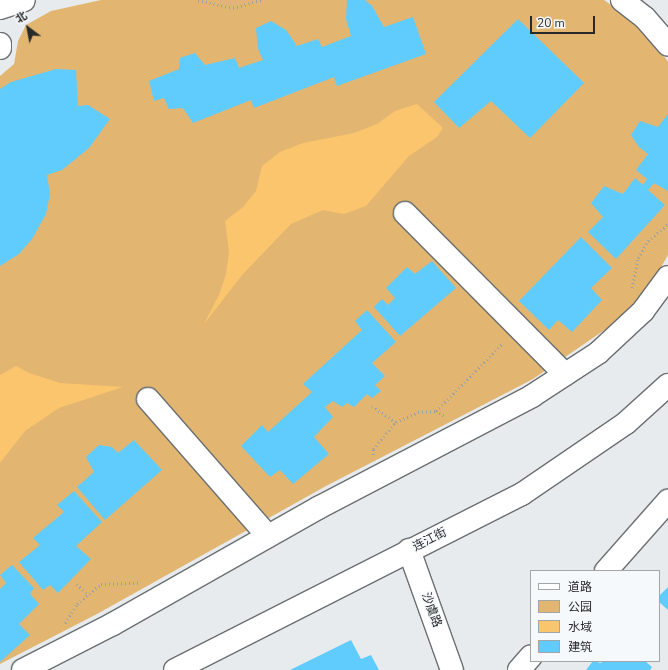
<!DOCTYPE html>
<meta charset="utf-8">
<style>
body{margin:0}
#map{position:relative;width:668px;height:670px;overflow:hidden;background:#e7ebee;font-family:"Nunito Sans","Noto Sans SC",sans-serif}
div>[style]{position:absolute}
.green>*{inset:0;background:#e2b670}
.water>*{inset:0;background:#fbc56e}
.building>*{inset:0;background:#60ccfe}
.path>*{height:2.5px;margin-top:-1.25px;transform-origin:0;background:repeating-linear-gradient(90deg,#9ca0a1 0 1px,transparent 0 4px)}
.roads{filter:drop-shadow(1px 0 #6b6f71) drop-shadow(-1px 0 #6b6f71) drop-shadow(0 1px #6b6f71) drop-shadow(0 -1px #6b6f71)}
.minor>*{height:22px;margin:-11px;padding:0 11px;transform-origin:11px;border-radius:11px;background:#fff}
span{translate:-50% -50%;white-space:nowrap;text-align:center;line-height:1.15;-webkit-text-stroke:3px #f5f9fb;paint-order:stroke}
.street-label{font-size:12px;color:#282a2a}
.legend{position:absolute;left:530px;top:570px;width:130px;height:92px;box-sizing:border-box;background:#f5f9fb;border:1px solid #a3a6a7;margin:0;padding:5px 7px;list-style:none;font-size:12px;color:#282a2a}
.legend li{display:flex;align-items:center;gap:8px;height:20px}
.legend b{width:20px;border:1px solid #a3a6a7}
.north{position:absolute;left:8px;top:8px;width:40px;height:40px;-webkit-text-stroke:3px #f5f9fb;paint-order:stroke;rotate:328deg;font-size:11px;font-weight:700;line-height:16px;text-align:center;color:#282a2a}
.north::after{content:'';display:block;margin:auto;width:14px;height:18px;background:#282a2a;clip-path:polygon(50% 0,100% 100%,50% 72%,0 100%)}
.scale{position:absolute;left:530px;top:16px;width:65px;height:18px;box-sizing:border-box;border:2px solid #282a2a;border-top:0;padding-left:5px;font-size:12px;line-height:14px;white-space:nowrap;color:#282a2a;-webkit-text-stroke:3px #f5f9fb;paint-order:stroke}
</style>
<div id="map">
<div class="green">
<div style="clip-path:polygon(101px 0,604px 0,628px 17px,656px 44px,668px 62px,668px 255px,655px 278px,622px 318px,533px 379px,326px 486px,97px 614px,0 664px,0 76px,14px 64px,18px 41px,26px 25px,51px 11px)"></div>
</div>
<div class="water">
<div style="clip-path:polygon(417px 104px,443px 128px,437px 137px,409px 156px,366px 206px,344px 214px,323px 210px,291px 224px,243px 274px,204px 324px,219px 295px,226px 274px,229px 252px,225px 221px,243px 207px,256px 191px,262px 166px,280px 152px,303px 143px,354px 133px,377px 124px,395px 111px)"></div>
<div style="clip-path:polygon(16px 366px,29px 373px,60px 383px,123px 387px,59px 408px,25px 431px,0 463px,0 375px)"></div>
</div>
<div class="building">
<div style="clip-path:polygon(347px 0,365px 0,372px 6px,384px 27px,413px 17px,426px 54px,337px 86px,334px 77px,254px 108px,251px 100px,193px 123px,183px 108px,169px 109px,164px 98px,154px 101px,149px 81px,179px 69px,180px 58px,195px 53px,205px 65px,235px 58px,239px 68px,263px 60px,258px 49px,256px 28px,271px 21px,286px 30px,297px 46px,318px 39px,322px 47px,351px 36px,346px 19px)"></div>
<div style="clip-path:polygon(518px 19px,584px 83px,530px 138px,491px 101px,459px 128px,434px 102px)"></div>
<div style="clip-path:polygon(56px 69px,76px 70px,78px 106px,88px 105px,110px 119px,89px 148px,62px 170px,47px 175px,50px 194px,46px 214px,32px 239px,19px 254px,0 266px,0 89px,11px 82px)"></div>
<div style="clip-path:polygon(668px 114px,668px 191px,654px 183px,648px 190px,665px 205px,616px 259px,588px 232px,603px 217px,591px 203px,604px 186px,623px 194px,635px 178px,643px 185px,647px 179px,636px 170px,648px 154px,639px 147px,631px 135px,640px 121px,658px 127px)"></div>
<div style="clip-path:polygon(581px 237px,612px 268px,591px 288px,602px 300px,572px 332px,558px 320px,549px 330px,519px 301px)"></div>
<div style="clip-path:polygon(432px 261px,456px 288px,400px 336px,374px 307px,382px 299px,388px 305px,395px 298px,386px 288px,407px 267px,415px 274px)"></div>
<div style="clip-path:polygon(367px 310px,396px 342px,372px 363px,385px 376px,375px 385px,381px 391px,372px 398px,367px 394px,354px 407px,347px 403px,342px 407px,333px 401px,325px 407px,333px 417px,314px 437px,329px 454px,293px 484px,280px 470px,270px 477px,241px 446px,262px 425px,268px 432px,312px 392px,303px 384px,362px 330px,355px 321px)"></div>
<div style="clip-path:polygon(134px 440px,162px 470px,105px 520px,77px 487px,94px 472px,86px 457px,99px 445px,112px 447px,118px 453px)"></div>
<div style="clip-path:polygon(74px 491px,102px 522px,76px 546px,91px 559px,58px 593px,50px 585px,43px 590px,19px 562px,40px 545px,33px 538px,64px 512px,57px 505px)"></div>
<div style="clip-path:polygon(12px 565px,34px 588px,30px 594px,39px 604px,19px 624px,30px 635px,0 662px,0 589px,6px 583px,0 575px)"></div>
<div style="clip-path:polygon(668px 587px,668px 610px,659px 602px,659px 596px)"></div>
<div style="clip-path:polygon(351px 640px,361px 659px,371px 655px,379px 670px,290px 670px)"></div>
<div style="clip-path:polygon(593px 661px,601px 663px,603px 661px,645px 661px,652px 667px,650px 670px,586px 670px)"></div>
</div>
<div class="path">
<div style="left:198px;top:0;width:36px;rotate:13deg"></div>
<div style="left:233px;top:8px;width:29px;rotate:-16deg"></div>
<div style="left:632px;top:288px;width:31px;rotate:-79deg"></div>
<div style="left:638px;top:258px;width:20px;rotate:-60deg"></div>
<div style="left:648px;top:241px;width:26px;rotate:-40deg"></div>
<div style="left:372px;top:406px;width:29px;rotate:34deg"></div>
<div style="left:436px;top:411px;width:95px;rotate:-45.4deg"></div>
<div style="left:373px;top:455px;width:6px;rotate:-90deg"></div>
<div style="left:373px;top:449px;width:35px;rotate:-50deg"></div>
<div style="left:396px;top:422px;width:24px;rotate:-24deg"></div>
<div style="left:418px;top:412px;width:18px;rotate:-3deg"></div>
<div style="left:436px;top:411px;width:10px;rotate:29deg"></div>
<div style="left:77px;top:584px;width:16px;rotate:45deg"></div>
<div style="left:65px;top:623px;width:22px;rotate:-58deg"></div>
<div style="left:77px;top:604px;width:31px;rotate:-40deg"></div>
<div style="left:101px;top:584px;width:37px;rotate:-2deg"></div>
</div>
<div class="roads">
<div class="minor">
<div style="left:622px;top:0;width:29px;rotate:38deg"></div>
<div style="left:645px;top:18px;width:35px;rotate:49deg"></div>
<div style="left:0;top:8px;width:25px;rotate:-18deg"></div>
<div style="left:0;top:44px;width:4px;rotate:90deg"></div>
<div style="left:405px;top:213px;width:227px;rotate:45.2deg"></div>
<div style="left:148px;top:399px;width:182px;rotate:48.8deg"></div>
<div style="left:409px;top:550px;width:127px;rotate:70.3deg"></div>
<div style="left:606px;top:571px;width:94px;rotate:-48.5deg"></div>
<div style="left:23px;top:670px;width:101px;rotate:-27.1deg"></div>
<div style="left:113px;top:624px;width:236px;rotate:-29.5deg"></div>
<div style="left:318px;top:508px;width:242px;rotate:-27.6deg"></div>
<div style="left:532px;top:396px;width:79px;rotate:-33.1deg"></div>
<div style="left:598px;top:353px;width:62px;rotate:-43deg"></div>
<div style="left:643px;top:311px;width:42px;rotate:-53.7deg"></div>
<div style="left:175px;top:670px;width:389px;rotate:-26.9deg"></div>
<div style="left:522px;top:494px;width:126px;rotate:-34.3deg"></div>
<div style="left:626px;top:423px;width:57px;rotate:-42.1deg"></div>
<div style="left:519px;top:670px;width:18px;rotate:-49deg"></div>
</div>
</div>
<div class="street-label">
<span style="left:430px;top:540px;rotate:-27deg">连江街</span>
<span style="left:431px;top:610px;rotate:70deg">沙虞路</span>
</div>
<ul class="legend">
<li><b style="height:5px;background:#fff"></b>道路</li>
<li><b style="height:11px;background:#e2b670"></b>公园</li>
<li><b style="height:11px;background:#fbc56e"></b>水域</li>
<li><b style="height:11px;background:#60ccfe"></b>建筑</li>
</ul>
<div class="north">北</div>
<div class="scale">20 m</div>
</div>
